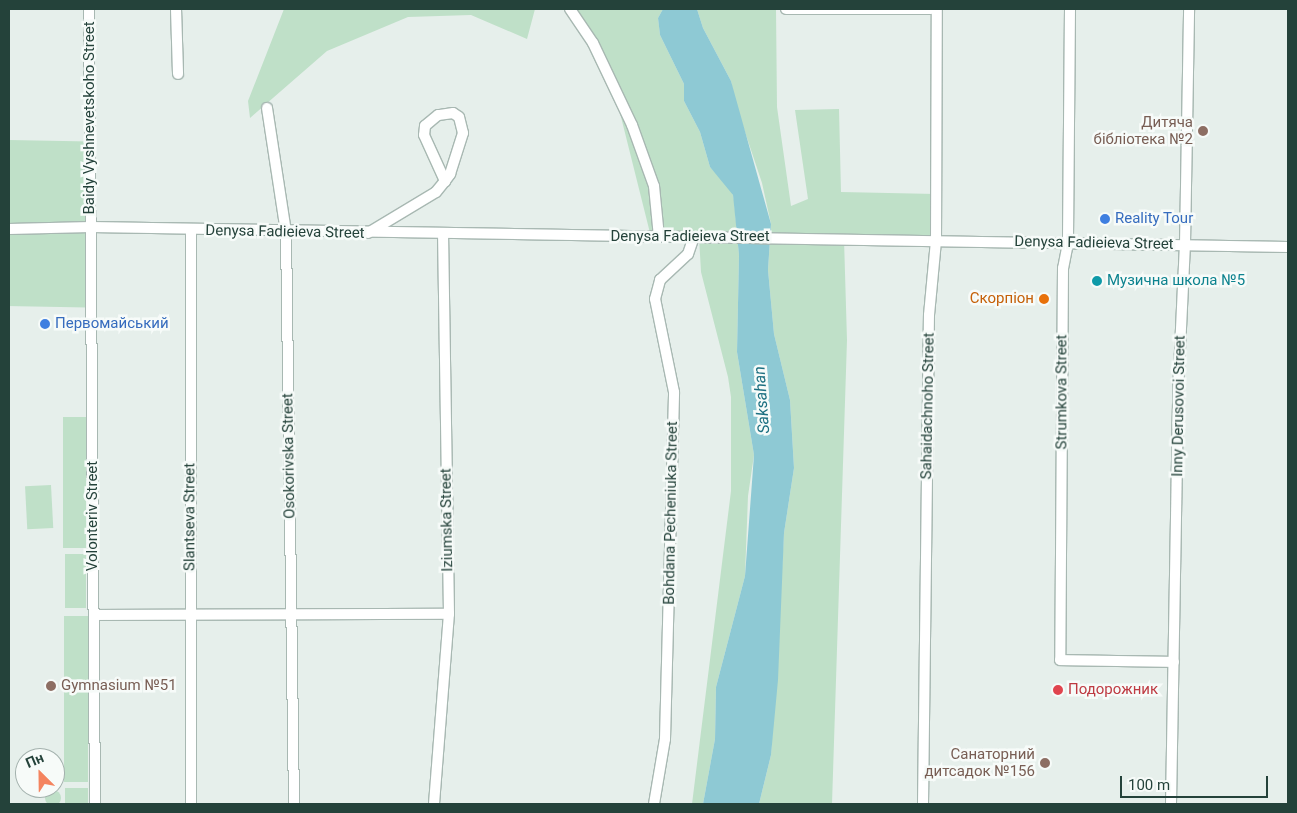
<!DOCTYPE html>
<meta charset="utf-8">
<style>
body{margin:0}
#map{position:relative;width:1297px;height:813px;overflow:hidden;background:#e6efeb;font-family:Roboto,sans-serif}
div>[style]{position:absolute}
.green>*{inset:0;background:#bfe0c8;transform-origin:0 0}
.round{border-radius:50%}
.water>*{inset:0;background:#8ec9d4}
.roads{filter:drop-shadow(1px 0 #a8b8b2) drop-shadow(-1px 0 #a8b8b2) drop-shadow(0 1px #a8b8b2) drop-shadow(0 -1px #a8b8b2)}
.minor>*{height:10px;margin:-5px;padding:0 5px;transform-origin:5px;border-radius:5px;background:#fff}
.dots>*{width:14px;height:14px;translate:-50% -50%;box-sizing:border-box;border:2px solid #f7fbf9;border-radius:50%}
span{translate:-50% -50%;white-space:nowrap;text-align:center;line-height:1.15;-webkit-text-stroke:5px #f7fbf9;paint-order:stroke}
.street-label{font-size:15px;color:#24423a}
.education-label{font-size:15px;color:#785e54}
.right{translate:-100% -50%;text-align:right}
.left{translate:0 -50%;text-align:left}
.shop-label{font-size:15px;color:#366cbe}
.culture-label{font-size:15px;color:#0d838f}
.food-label{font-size:15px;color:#c56008}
.health-label{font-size:15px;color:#be3a42}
.water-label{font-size:16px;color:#1c6f80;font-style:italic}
.frame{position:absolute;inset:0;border:10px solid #24423a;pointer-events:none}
.north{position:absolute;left:15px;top:748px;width:50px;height:50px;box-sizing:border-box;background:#f7fbf9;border:1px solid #a3b1ad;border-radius:50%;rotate:337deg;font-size:14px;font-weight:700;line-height:20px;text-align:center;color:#24423a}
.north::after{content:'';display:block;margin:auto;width:18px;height:22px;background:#f4845f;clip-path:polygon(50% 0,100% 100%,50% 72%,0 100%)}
.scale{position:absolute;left:1120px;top:776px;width:148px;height:22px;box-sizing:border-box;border:2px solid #24423a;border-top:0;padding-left:6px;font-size:15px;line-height:18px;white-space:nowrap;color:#24423a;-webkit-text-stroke:4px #f7fbf9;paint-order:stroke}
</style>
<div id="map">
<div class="green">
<div style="clip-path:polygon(284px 9px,535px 9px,527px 39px,471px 15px,408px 17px,327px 51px,250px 118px,248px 101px)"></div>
<div style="clip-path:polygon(572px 9px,663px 9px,658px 18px,660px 35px,684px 84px,684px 101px,700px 132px,710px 167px,732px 191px,734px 200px,739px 255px,737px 352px,754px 455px,748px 496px,745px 576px,716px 687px,715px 739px,703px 804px,692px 804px,731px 491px,731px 397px,728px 377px,701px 272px,699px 237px,651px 237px,607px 61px,577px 9px)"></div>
<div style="clip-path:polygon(697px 9px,776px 9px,777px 107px,791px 206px,808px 199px,795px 110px,839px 109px,841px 192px,936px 194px,936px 241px,844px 239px,847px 340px,832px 804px,759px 804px,771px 755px,784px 533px,794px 468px,790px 400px,774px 334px,768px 270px,771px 224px,762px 183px,735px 102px,731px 81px,703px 28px)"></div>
<div style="left:9px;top:140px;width:81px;height:166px;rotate:1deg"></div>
<div style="left:63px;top:417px;width:23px;height:131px"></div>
<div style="left:51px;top:485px;width:43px;height:26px;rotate:87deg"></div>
<div style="left:65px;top:554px;width:21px;height:54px"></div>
<div style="left:64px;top:616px;width:24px;height:166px"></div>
<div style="left:65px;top:788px;width:23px;height:16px"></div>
<div class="round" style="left:45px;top:790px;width:16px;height:16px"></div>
</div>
<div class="water">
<div style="clip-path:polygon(663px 9px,697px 9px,703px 28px,731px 81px,771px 224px,768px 270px,774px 334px,790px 400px,794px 468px,784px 533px,778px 680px,771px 755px,759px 804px,703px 804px,715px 739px,716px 687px,745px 576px,754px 455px,737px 352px,739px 255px,733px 195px,710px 167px,700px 132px,684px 101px,684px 84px,660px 35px,658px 18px)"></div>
</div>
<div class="roads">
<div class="minor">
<div style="left:89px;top:9px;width:795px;rotate:89.57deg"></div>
<div style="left:176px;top:9px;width:65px;rotate:88.2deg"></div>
<div style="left:570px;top:9px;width:41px;rotate:55.9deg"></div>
<div style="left:593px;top:43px;width:91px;rotate:64.6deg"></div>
<div style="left:632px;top:125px;width:65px;rotate:70.2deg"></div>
<div style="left:654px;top:186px;width:51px;rotate:84.4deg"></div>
<div style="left:786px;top:9px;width:145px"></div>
<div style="left:1070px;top:9px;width:234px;rotate:90.5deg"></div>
<div style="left:1068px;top:243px;width:25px;rotate:101deg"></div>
<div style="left:1063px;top:268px;width:392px;rotate:90.4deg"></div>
<div style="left:1060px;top:660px;width:114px;rotate:1deg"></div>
<div style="left:267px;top:108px;width:125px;rotate:81.3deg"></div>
<div style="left:286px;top:232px;width:572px;rotate:89.2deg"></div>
<div style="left:9px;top:229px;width:82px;rotate:-1.4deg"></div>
<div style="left:91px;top:227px;width:1197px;rotate:0.96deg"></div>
<div style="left:368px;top:233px;width:79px;rotate:-31.1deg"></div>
<div style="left:436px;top:192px;width:14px;rotate:-51deg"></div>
<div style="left:445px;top:181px;width:9px;rotate:-54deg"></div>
<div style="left:450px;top:174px;width:43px;rotate:-72.4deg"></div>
<div style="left:463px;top:133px;width:16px;rotate:-104deg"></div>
<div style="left:459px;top:117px;width:7px;rotate:-146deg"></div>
<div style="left:453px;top:113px;width:15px;rotate:172deg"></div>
<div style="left:438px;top:115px;width:17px;rotate:140deg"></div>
<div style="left:425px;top:126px;width:9px;rotate:96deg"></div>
<div style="left:424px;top:135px;width:51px;rotate:65.5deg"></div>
<div style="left:94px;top:615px;width:355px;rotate:-0.2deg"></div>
<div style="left:191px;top:804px;width:575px;rotate:-90deg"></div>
<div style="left:434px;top:804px;width:191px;rotate:-85.5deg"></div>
<div style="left:449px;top:614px;width:379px;rotate:-90.9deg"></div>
<div style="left:654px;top:804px;width:66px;rotate:-80.4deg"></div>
<div style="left:665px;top:739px;width:347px;rotate:-88.5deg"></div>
<div style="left:674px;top:392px;width:95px;rotate:-101.5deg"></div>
<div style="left:655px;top:299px;width:20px;rotate:-75deg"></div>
<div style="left:660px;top:280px;width:38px;rotate:-43deg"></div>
<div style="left:688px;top:254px;width:18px;rotate:-71deg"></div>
<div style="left:923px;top:804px;width:489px;rotate:-89.3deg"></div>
<div style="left:929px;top:315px;width:74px;rotate:-84.6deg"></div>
<div style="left:936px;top:241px;width:232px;rotate:-89.8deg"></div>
<div style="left:1171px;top:804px;width:412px;rotate:-89deg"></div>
<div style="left:1178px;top:392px;width:148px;rotate:-87.3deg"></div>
<div style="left:1185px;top:244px;width:235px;rotate:-89deg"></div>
</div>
</div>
<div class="dots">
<div style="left:1203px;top:131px;background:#8d6e63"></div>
<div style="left:1105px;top:219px;background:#3f7fe0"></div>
<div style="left:1097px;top:281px;background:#0f9aa8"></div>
<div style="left:1044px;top:299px;background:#e8710a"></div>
<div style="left:45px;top:324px;background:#3f7fe0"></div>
<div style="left:51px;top:686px;background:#8d6e63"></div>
<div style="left:1058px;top:690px;background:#e0444e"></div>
<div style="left:1045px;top:763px;background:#8d6e63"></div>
</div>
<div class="street-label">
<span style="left:90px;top:118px;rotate:-90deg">Baidy Vyshnevetskoho Street</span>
<span style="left:285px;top:232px;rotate:1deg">Denysa Fadieieva Street</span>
<span style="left:690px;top:237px">Denysa Fadieieva Street</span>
<span style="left:1094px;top:243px;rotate:1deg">Denysa Fadieieva Street</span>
<span style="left:1062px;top:392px;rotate:-90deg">Strumkova Street</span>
<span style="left:928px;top:406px;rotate:-89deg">Sahaidachnoho Street</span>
<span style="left:1179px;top:406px;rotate:-89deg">Inny Derusovoi Street</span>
<span style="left:289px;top:456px;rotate:-91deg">Osokorivska Street</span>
<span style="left:671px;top:513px;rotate:-89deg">Bohdana Pecheniuka Street</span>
<span style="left:93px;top:516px;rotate:-90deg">Volonteriv Street</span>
<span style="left:190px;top:517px;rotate:-90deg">Slantseva Street</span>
<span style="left:447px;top:520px;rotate:-91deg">Iziumska Street</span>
</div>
<div class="education-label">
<span class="right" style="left:1193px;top:131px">Дитяча<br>бібліотека №2</span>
<span class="left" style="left:61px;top:686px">Gymnasium №51</span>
<span class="right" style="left:1035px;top:763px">Санаторний<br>дитсадок №156</span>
</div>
<div class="shop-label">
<span class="left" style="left:1115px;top:219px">Reality Tour</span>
<span class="left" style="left:55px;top:324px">Первомайський</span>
</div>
<div class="culture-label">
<span class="left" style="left:1107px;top:281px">Музична школа №5</span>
</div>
<div class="food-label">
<span class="right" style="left:1034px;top:299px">Скорпіон</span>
</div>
<div class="health-label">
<span class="left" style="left:1068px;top:690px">Подорожник</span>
</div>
<div class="water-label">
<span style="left:762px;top:400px;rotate:-94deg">Saksahan</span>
</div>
<div class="frame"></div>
<div class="north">Пн</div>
<div class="scale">100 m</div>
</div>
